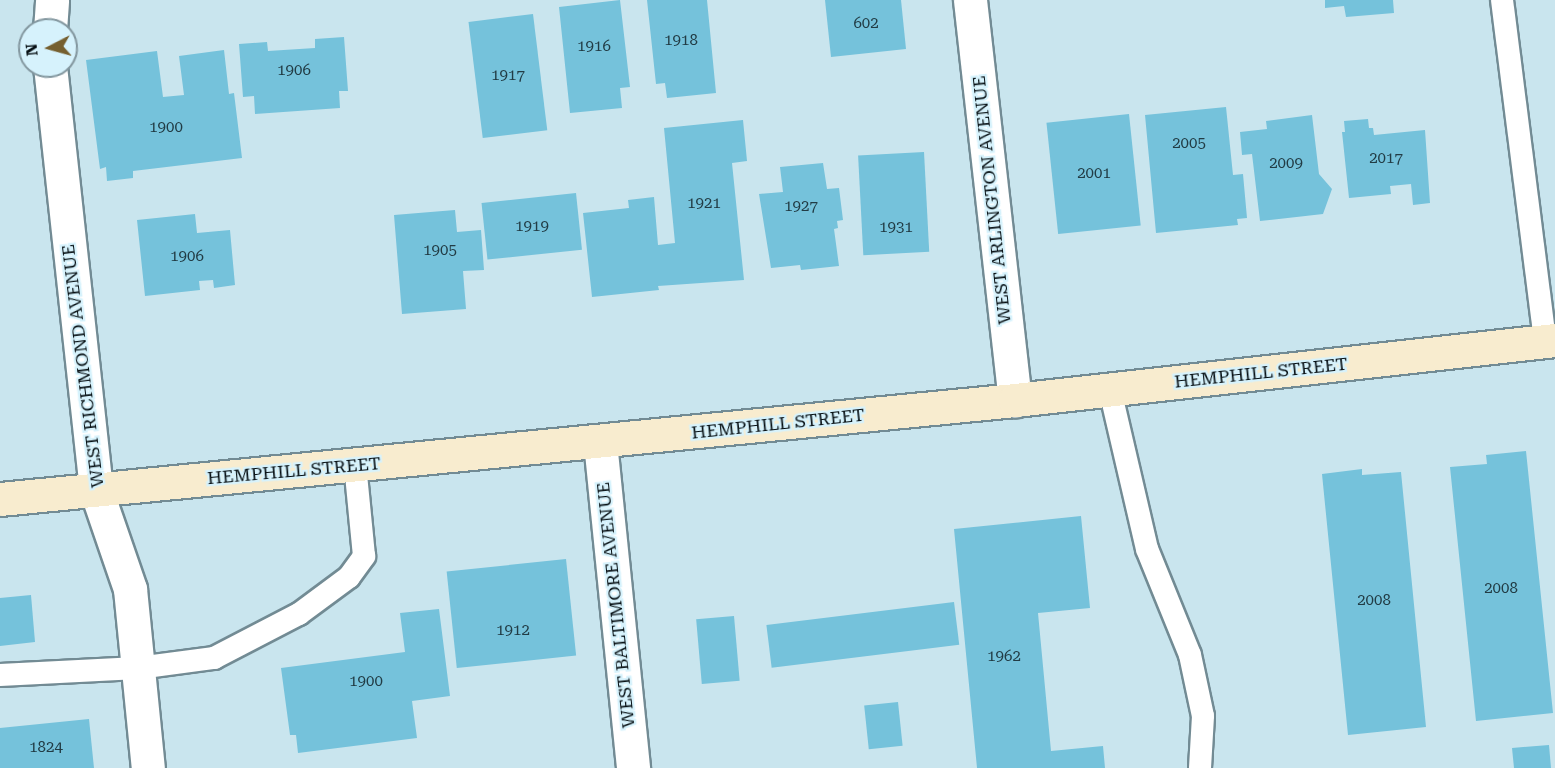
<!DOCTYPE html>
<style>
body{margin:0}
#map{position:relative;width:1555px;height:768px;overflow:hidden;background:#c9e5ee;font-family:"Roboto Serif",serif}
div>[style]{position:absolute}
.building>*{inset:0;background:#75c2db;transform-origin:0 0}
.roads{filter:drop-shadow(2px 0 #728b94) drop-shadow(-2px 0 #728b94) drop-shadow(0 2px #728b94) drop-shadow(0 -2px #728b94)}
.service>*{height:22px;margin:-11px;padding:0 11px;transform-origin:11px;border-radius:11px;background:#fff}
.minor>*{height:33px;margin:-16.5px;padding:0 16.5px;transform-origin:16.5px;border-radius:16.5px;background:#fff}
.secondary>*{height:33px;margin:-16.5px;padding:0 16.5px;transform-origin:16.5px;border-radius:16.5px;background:#f8eccf}
span{translate:-50% -50%;white-space:nowrap;text-align:center;line-height:1.15;-webkit-text-stroke:4.5px #d6f2fc;paint-order:stroke}
.number-label{font-size:15px;color:#223c45}
.number-label span{-webkit-text-stroke-width:0}
.street-label{font-size:18px;color:#060f13}
.north{position:absolute;left:18px;top:18px;width:60px;height:60px;box-sizing:border-box;background:#d6f2fc;border:2px solid #83979f;border-radius:50%;rotate:264deg;font-size:16px;font-weight:700;line-height:24px;text-align:center;color:#060f13}
.north::after{content:'';display:block;margin:auto;width:21px;height:27px;background:#755f2f;clip-path:polygon(50% 0,100% 100%,50% 72%,0 100%)}
</style>
<div id="map">
<div class="building">
<div style="clip-path:polygon(620px 0,630px 87px,620px 88px,622px 108px,570px 113px,559px 7px)"></div>
<div style="clip-path:polygon(647px 0,707px 0,716px 93px,667px 98px,665px 83px,656px 84px)"></div>
<div style="clip-path:polygon(825px 0,901px 0,906px 49px,831px 57px)"></div>
<div style="clip-path:polygon(1325px 0,1393px 0,1394px 13px,1346px 17px,1344px 6px,1325px 8px)"></div>
<div style="left:533px;top:14px;width:117px;height:65px;rotate:83deg"></div>
<div style="clip-path:polygon(344px 37px,348px 91px,339px 91px,340px 108px,255px 114px,254px 96px,243px 97px,239px 44px,267px 42px,268px 51px,315px 48px,315px 39px)"></div>
<div style="clip-path:polygon(224px 50px,229px 94px,234px 93px,242px 158px,133px 171px,133px 178px,107px 181px,106px 167px,100px 169px,86px 60px,157px 51px,163px 97px,184px 95px,179px 56px)"></div>
<div style="clip-path:polygon(1226px 107px,1233px 175px,1243px 174px,1247px 218px,1237px 219px,1238px 225px,1156px 233px,1145px 115px)"></div>
<div style="left:1129px;top:114px;width:112px;height:83px;rotate:84deg"></div>
<div style="clip-path:polygon(1312px 115px,1319px 174px,1332px 189px,1323px 214px,1260px 221px,1252px 154px,1242px 155px,1240px 132px,1267px 129px,1266px 121px)"></div>
<div style="clip-path:polygon(1368px 119px,1369px 128px,1373px 128px,1374px 135px,1425px 130px,1430px 203px,1413px 205px,1411px 184px,1390px 186px,1391px 194px,1349px 198px,1342px 132px,1345px 132px,1344px 121px)"></div>
<div style="clip-path:polygon(743px 120px,747px 161px,732px 163px,744px 280px,658px 286px,659px 290px,592px 297px,583px 213px,629px 208px,628px 200px,654px 197px,658px 245px,675px 243px,664px 128px)"></div>
<div style="left:924px;top:152px;width:100px;height:66px;rotate:87deg"></div>
<div style="clip-path:polygon(823px 163px,827px 189px,839px 188px,843px 220px,837px 221px,838px 228px,834px 229px,839px 266px,801px 270px,800px 265px,771px 268px,759px 194px,783px 192px,780px 167px)"></div>
<div style="left:576px;top:193px;width:57px;height:95px;rotate:84deg"></div>
<div style="clip-path:polygon(455px 210px,457px 232px,481px 230px,484px 270px,463px 271px,466px 309px,402px 314px,394px 215px)"></div>
<div style="clip-path:polygon(195px 214px,197px 233px,230px 230px,235px 285px,214px 288px,213px 280px,199px 281px,200px 290px,145px 296px,137px 220px)"></div>
<div style="clip-path:polygon(1526px 451px,1553px 713px,1476px 721px,1450px 467px,1487px 464px,1486px 455px)"></div>
<div style="clip-path:polygon(1362px 469px,1362px 475px,1401px 472px,1426px 727px,1348px 735px,1322px 474px)"></div>
<div style="clip-path:polygon(1081px 516px,1090px 608px,1038px 613px,1051px 751px,1103px 746px,1105px 768px,977px 768px,954px 529px)"></div>
<div style="left:566px;top:559px;width:97px;height:120px;rotate:84deg"></div>
<div style="clip-path:polygon(31px 595px,35px 642px,0 646px,0 598px)"></div>
<div style="left:954px;top:602px;width:43px;height:189px;rotate:83deg"></div>
<div style="clip-path:polygon(439px 609px,450px 696px,412px 701px,417px 738px,298px 753px,296px 735px,290px 735px,281px 668px,405px 652px,400px 613px)"></div>
<div style="left:734px;top:616px;width:65px;height:38px;rotate:85deg"></div>
<div style="left:898px;top:702px;width:44px;height:34px;rotate:84deg"></div>
<div style="clip-path:polygon(89px 719px,94px 768px,0 768px,0 728px)"></div>
<div style="clip-path:polygon(1549px 745px,1551px 768px,1514px 768px,1512px 748px)"></div>
</div>
<div class="roads">
<div class="service">
<div style="left:1502px;top:0;width:344px;rotate:82.8deg"></div>
<div style="left:1110px;top:390px;width:163px;rotate:76.9deg"></div>
<div style="left:1147px;top:549px;width:114px;rotate:67.9deg"></div>
<div style="left:1190px;top:655px;width:62px;rotate:78deg"></div>
<div style="left:1203px;top:716px;width:52px;rotate:93.3deg"></div>
<div style="left:0;top:675px;width:138px;rotate:-2.9deg"></div>
<div style="left:138px;top:668px;width:77px;rotate:-7.5deg"></div>
<div style="left:214px;top:658px;width:96px;rotate:-27.4deg"></div>
<div style="left:299px;top:614px;width:62px;rotate:-36.5deg"></div>
<div style="left:349px;top:577px;width:26px;rotate:-54deg"></div>
<div style="left:364px;top:556px;width:91px;rotate:-95.6deg"></div>
</div>
<div class="minor">
<div style="left:970px;top:0;width:403px;rotate:83.6deg"></div>
<div style="left:50px;top:30px;width:30px;rotate:-86deg"></div>
<div style="left:50px;top:66px;width:426px;rotate:83.8deg"></div>
<div style="left:96px;top:490px;width:105px;rotate:71deg"></div>
<div style="left:130px;top:589px;width:180px;rotate:84.3deg"></div>
<div style="left:600px;top:442px;width:328px;rotate:84.2deg"></div>
</div>
<div class="secondary">
<div style="left:0;top:499px;width:1020px;rotate:-5.57deg"></div>
<div style="left:1015px;top:400px;width:543px;rotate:-6.34deg"></div>
</div>
</div>
<div class="number-label">
<span style="left:866px;top:24px">602</span>
<span style="left:681px;top:41px">1918</span>
<span style="left:594px;top:47px">1916</span>
<span style="left:294px;top:71px">1906</span>
<span style="left:508px;top:76px">1917</span>
<span style="left:166px;top:128px">1900</span>
<span style="left:1189px;top:144px">2005</span>
<span style="left:1386px;top:159px">2017</span>
<span style="left:1286px;top:164px">2009</span>
<span style="left:1094px;top:174px">2001</span>
<span style="left:704px;top:204px">1921</span>
<span style="left:801px;top:207px">1927</span>
<span style="left:532px;top:227px">1919</span>
<span style="left:896px;top:228px">1931</span>
<span style="left:440px;top:251px">1905</span>
<span style="left:187px;top:257px">1906</span>
<span style="left:1501px;top:589px">2008</span>
<span style="left:1374px;top:601px">2008</span>
<span style="left:513px;top:631px">1912</span>
<span style="left:1004px;top:657px">1962</span>
<span style="left:366px;top:682px">1900</span>
<span style="left:46px;top:748px">1824</span>
</div>
<div class="street-label">
<span style="left:992px;top:200px;rotate:-96deg">WEST ARLINGTON AVENUE</span>
<span style="left:83px;top:366px;rotate:-97deg">WEST RICHMOND AVENUE</span>
<span style="left:1261px;top:373px;rotate:-6deg">HEMPHILL STREET</span>
<span style="left:778px;top:424px;rotate:-6deg">HEMPHILL STREET</span>
<span style="left:294px;top:471px;rotate:-5deg">HEMPHILL STREET</span>
<span style="left:616px;top:605px;rotate:-96deg">WEST BALTIMORE AVENUE</span>
</div>
<div class="north">N</div>
</div>
